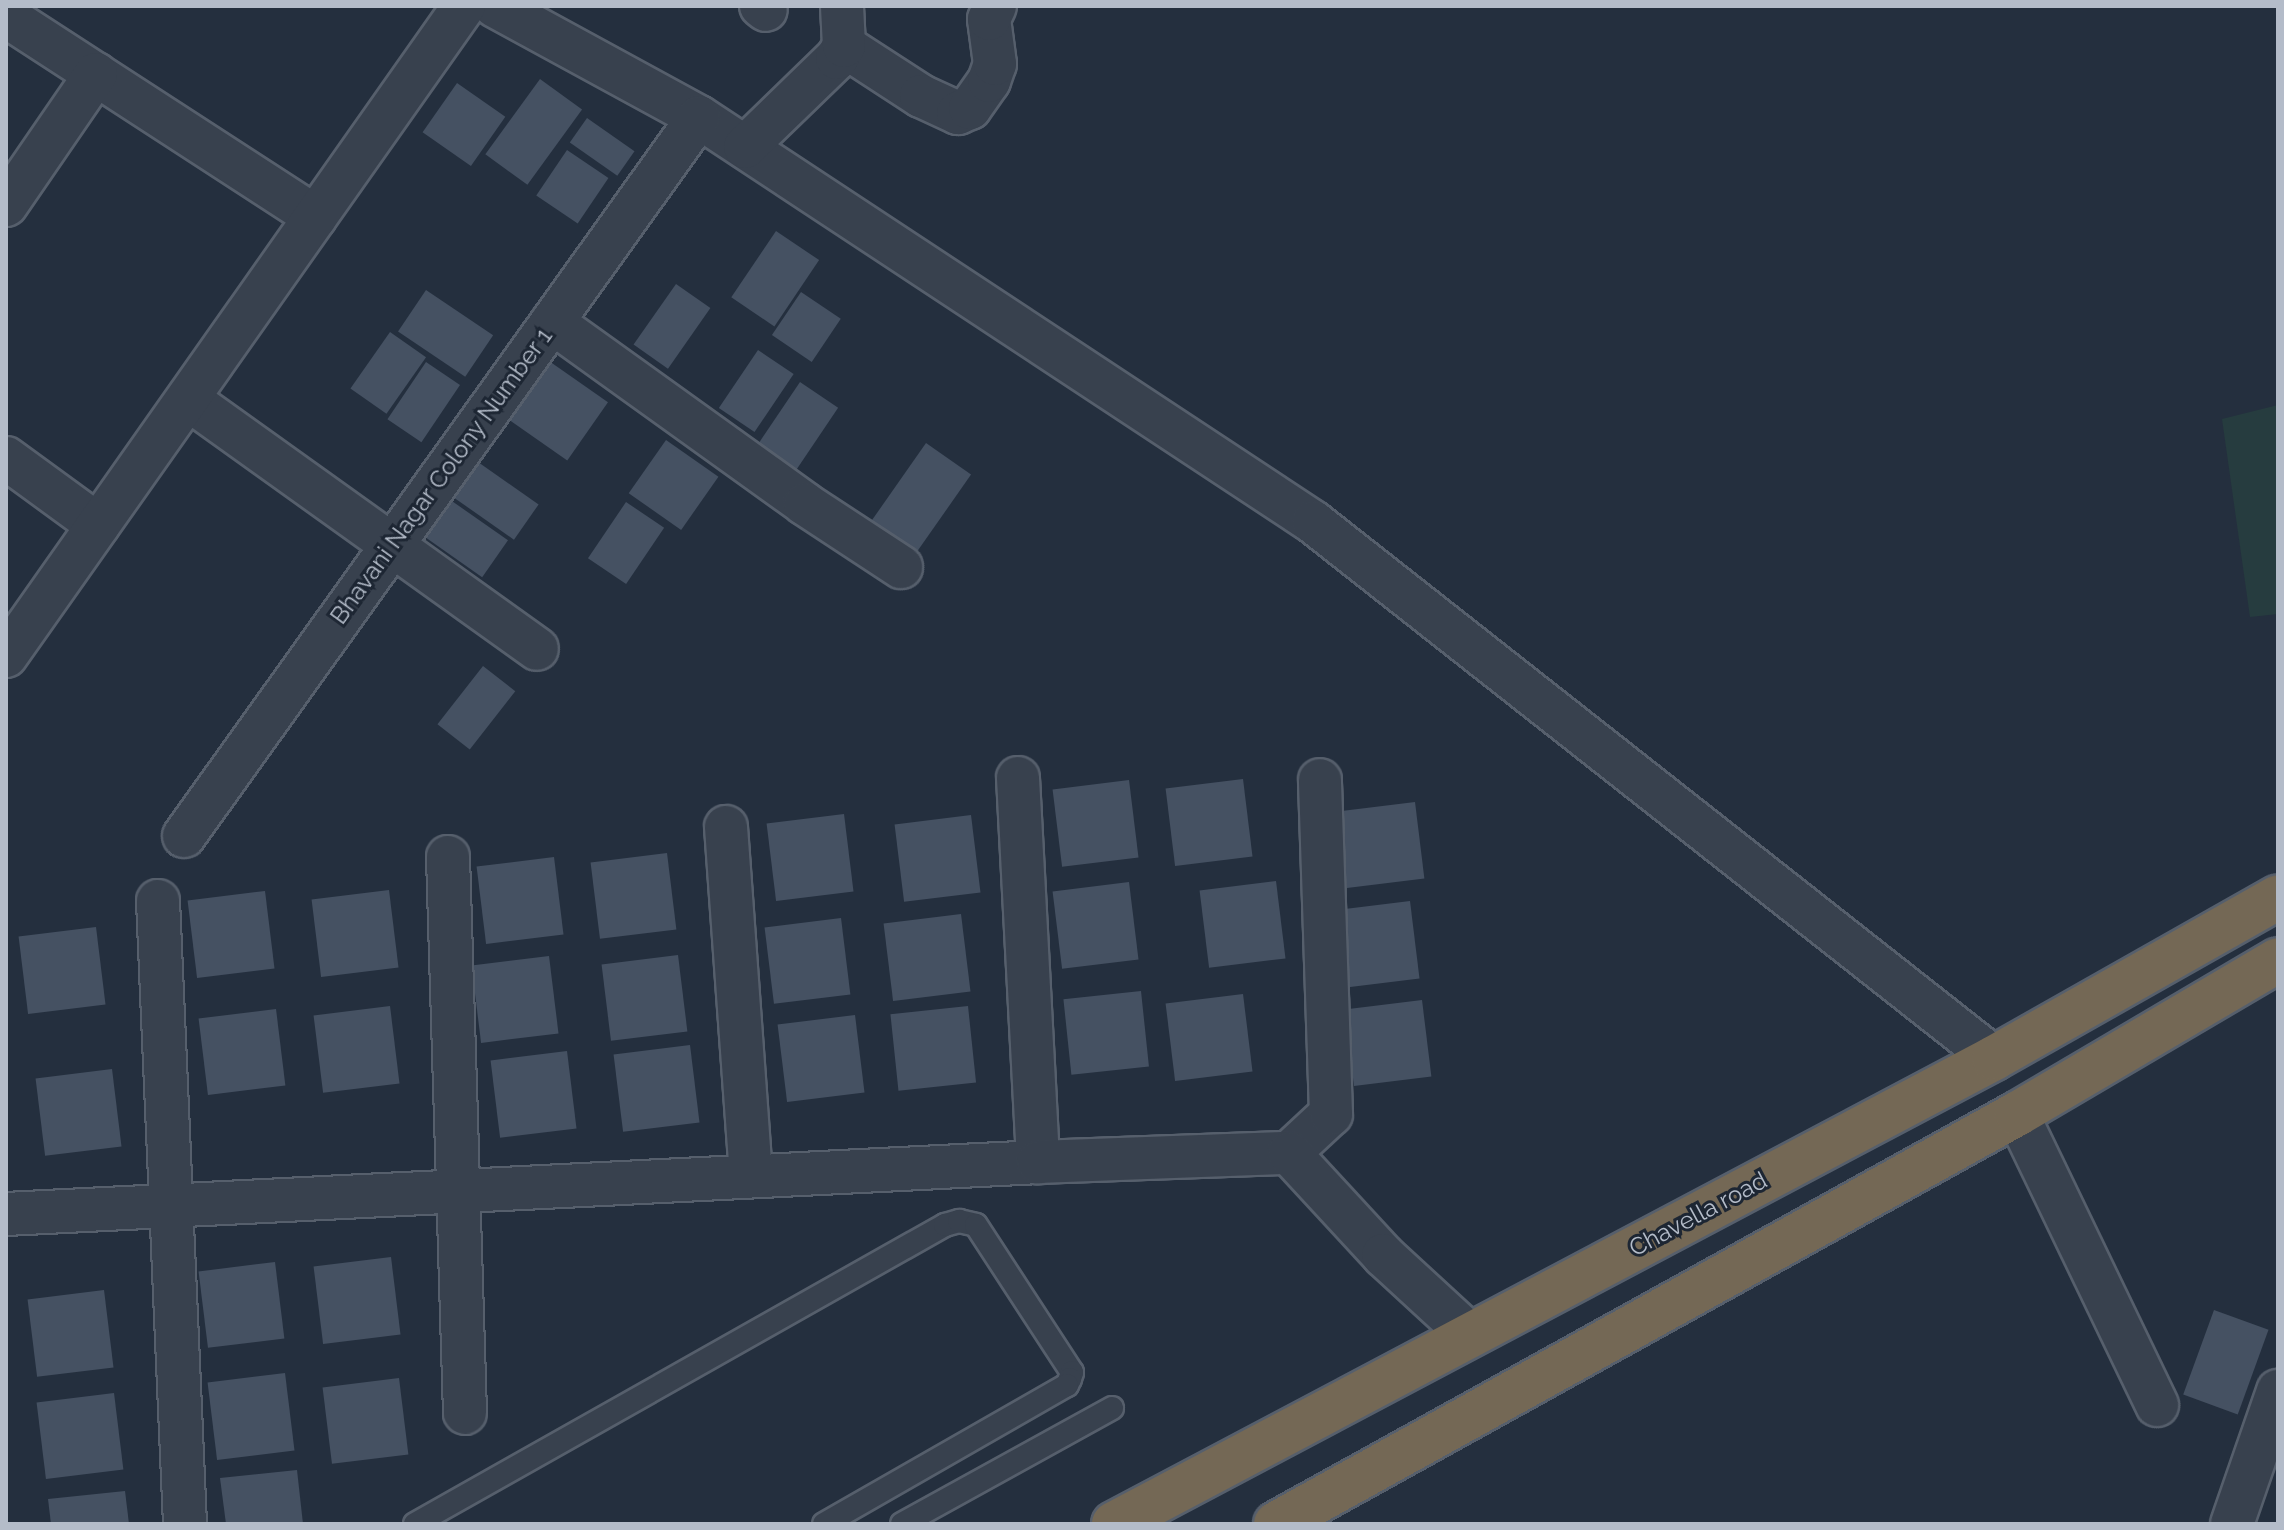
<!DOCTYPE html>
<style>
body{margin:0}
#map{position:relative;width:2284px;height:1530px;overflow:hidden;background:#242f3e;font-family:Raleway,sans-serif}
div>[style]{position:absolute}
.green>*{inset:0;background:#263c3f}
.building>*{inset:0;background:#455162;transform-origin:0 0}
.roads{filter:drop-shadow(2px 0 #565f6c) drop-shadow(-2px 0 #565f6c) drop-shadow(0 2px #565f6c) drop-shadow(0 -2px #565f6c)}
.lane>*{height:22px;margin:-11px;padding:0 11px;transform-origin:11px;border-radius:11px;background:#38414e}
.street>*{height:42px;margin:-21px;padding:0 21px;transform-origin:21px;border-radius:21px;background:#38414e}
.highway>*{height:44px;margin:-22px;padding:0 22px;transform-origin:22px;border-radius:22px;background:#746855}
span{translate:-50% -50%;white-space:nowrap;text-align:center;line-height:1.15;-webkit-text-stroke:6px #1d2633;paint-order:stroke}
.street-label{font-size:24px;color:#b4bcc9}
.frame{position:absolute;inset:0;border:8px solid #b4bcc9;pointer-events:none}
</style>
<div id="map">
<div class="green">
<div style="clip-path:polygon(2278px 405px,2278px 614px,2250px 617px,2222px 419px)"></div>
</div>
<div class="building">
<div style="left:540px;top:79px;width:52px;height:93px;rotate:36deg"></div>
<div style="left:457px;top:83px;width:59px;height:60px;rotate:35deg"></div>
<div style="left:587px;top:118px;width:58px;height:30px;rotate:35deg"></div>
<div style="left:567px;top:150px;width:50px;height:55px;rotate:34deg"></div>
<div style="left:776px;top:231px;width:52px;height:80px;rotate:34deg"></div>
<div style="left:676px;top:284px;width:42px;height:74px;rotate:35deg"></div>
<div style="left:426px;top:290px;width:81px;height:50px;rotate:34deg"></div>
<div style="left:801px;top:292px;width:48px;height:52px;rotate:34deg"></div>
<div style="left:390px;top:332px;width:44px;height:69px;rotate:35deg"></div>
<div style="left:758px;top:350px;width:43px;height:70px;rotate:34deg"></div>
<div style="left:549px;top:361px;width:72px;height:71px;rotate:35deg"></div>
<div style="left:426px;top:362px;width:41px;height:69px;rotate:34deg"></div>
<div style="left:800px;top:382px;width:46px;height:75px;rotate:34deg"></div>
<div style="left:666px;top:440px;width:64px;height:65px;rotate:35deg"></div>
<div style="left:926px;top:443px;width:55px;height:98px;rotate:35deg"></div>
<div style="left:478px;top:462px;width:74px;height:43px;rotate:35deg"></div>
<div style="left:449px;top:499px;width:72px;height:45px;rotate:35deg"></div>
<div style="left:626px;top:502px;width:46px;height:68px;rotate:34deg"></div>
<div style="left:483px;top:666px;width:41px;height:74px;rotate:38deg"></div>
<div style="left:1243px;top:779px;width:78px;height:78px;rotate:83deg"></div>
<div style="left:1129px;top:780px;width:78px;height:77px;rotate:83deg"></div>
<div style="left:1415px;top:802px;width:77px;height:78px;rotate:83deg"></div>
<div style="left:844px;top:814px;width:78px;height:78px;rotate:83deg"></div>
<div style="left:971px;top:815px;width:78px;height:77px;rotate:83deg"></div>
<div style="left:667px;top:853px;width:77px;height:77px;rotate:83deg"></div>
<div style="left:554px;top:857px;width:78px;height:78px;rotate:83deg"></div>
<div style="left:1276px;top:881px;width:78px;height:77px;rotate:83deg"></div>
<div style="left:1129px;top:882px;width:78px;height:77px;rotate:83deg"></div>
<div style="left:389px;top:890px;width:78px;height:78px;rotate:83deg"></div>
<div style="left:265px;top:891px;width:78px;height:78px;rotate:83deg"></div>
<div style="left:1410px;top:901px;width:78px;height:78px;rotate:83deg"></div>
<div style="left:961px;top:914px;width:78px;height:78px;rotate:83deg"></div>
<div style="left:841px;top:918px;width:77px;height:77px;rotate:83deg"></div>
<div style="left:96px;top:927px;width:78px;height:78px;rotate:83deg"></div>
<div style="left:678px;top:955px;width:77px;height:77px;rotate:83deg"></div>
<div style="left:549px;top:956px;width:78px;height:78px;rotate:83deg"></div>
<div style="left:1141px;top:991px;width:76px;height:78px;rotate:84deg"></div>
<div style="left:1243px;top:994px;width:78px;height:78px;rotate:83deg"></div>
<div style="left:1422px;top:1000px;width:77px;height:78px;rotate:83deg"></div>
<div style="left:390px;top:1006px;width:78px;height:77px;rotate:83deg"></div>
<div style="left:968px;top:1006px;width:77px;height:78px;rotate:84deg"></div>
<div style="left:276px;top:1009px;width:77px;height:78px;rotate:83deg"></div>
<div style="left:855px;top:1015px;width:78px;height:78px;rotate:83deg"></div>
<div style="left:690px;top:1045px;width:78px;height:77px;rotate:83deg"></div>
<div style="left:567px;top:1051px;width:78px;height:77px;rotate:83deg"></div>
<div style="left:112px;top:1069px;width:78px;height:77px;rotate:83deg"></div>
<div style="left:391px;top:1257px;width:78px;height:78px;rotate:83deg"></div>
<div style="left:275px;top:1262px;width:77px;height:77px;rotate:83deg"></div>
<div style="left:104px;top:1290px;width:78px;height:77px;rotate:83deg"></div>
<div style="left:2214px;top:1310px;width:58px;height:90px;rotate:20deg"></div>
<div style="left:285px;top:1373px;width:78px;height:78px;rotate:83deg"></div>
<div style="left:399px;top:1378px;width:77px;height:77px;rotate:83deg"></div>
<div style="left:114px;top:1393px;width:77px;height:78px;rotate:83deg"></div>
<div style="clip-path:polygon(297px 1470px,303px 1524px,226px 1524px,220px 1478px)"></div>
<div style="clip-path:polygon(125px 1491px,129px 1524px,51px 1524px,48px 1499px)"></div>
</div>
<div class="roads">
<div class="lane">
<div style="left:415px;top:1524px;width:609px;rotate:-29.43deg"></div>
<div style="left:945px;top:1225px;width:15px;rotate:-16deg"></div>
<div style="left:959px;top:1221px;width:17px;rotate:13deg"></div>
<div style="left:976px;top:1225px;width:176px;rotate:56.9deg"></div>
<div style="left:1072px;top:1372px;width:7px;rotate:106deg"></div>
<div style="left:1070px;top:1379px;width:7px;rotate:117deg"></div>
<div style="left:1067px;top:1385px;width:280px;rotate:150.2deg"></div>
<div style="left:902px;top:1524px;width:240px;rotate:-28.9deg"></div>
</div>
<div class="street">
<div style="left:495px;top:6px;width:232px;rotate:28.6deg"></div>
<div style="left:699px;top:117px;width:736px;rotate:33.41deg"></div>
<div style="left:1313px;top:522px;width:867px;rotate:38.21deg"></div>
<div style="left:761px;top:6px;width:6px;rotate:39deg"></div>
<div style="left:6px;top:16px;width:369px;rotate:33deg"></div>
<div style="left:844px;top:46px;width:92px;rotate:33deg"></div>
<div style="left:921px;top:96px;width:41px;rotate:24.7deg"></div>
<div style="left:958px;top:113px;width:13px;rotate:-23deg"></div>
<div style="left:970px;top:108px;width:33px;rotate:-55deg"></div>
<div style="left:989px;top:81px;width:18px;rotate:-71deg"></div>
<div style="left:995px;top:64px;width:45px;rotate:-97.6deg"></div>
<div style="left:989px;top:19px;width:14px;rotate:-65deg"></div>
<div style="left:745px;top:147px;width:128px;rotate:-44.1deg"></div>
<div style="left:837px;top:58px;width:14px;rotate:-60deg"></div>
<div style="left:844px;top:46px;width:40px;rotate:-92.9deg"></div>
<div style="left:6px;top:205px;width:159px;rotate:-55.5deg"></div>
<div style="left:552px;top:322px;width:312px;rotate:35.7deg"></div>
<div style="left:805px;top:504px;width:115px;rotate:33.3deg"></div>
<div style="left:188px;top:399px;width:429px;rotate:35.6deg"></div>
<div style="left:6px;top:458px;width:114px;rotate:36.1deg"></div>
<div style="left:6px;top:656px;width:795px;rotate:-54.83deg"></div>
<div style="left:1018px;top:778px;width:385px;rotate:87deg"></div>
<div style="left:726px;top:827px;width:350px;rotate:85.9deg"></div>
<div style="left:184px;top:836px;width:884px;rotate:-54.39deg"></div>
<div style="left:448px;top:857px;width:556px;rotate:88.25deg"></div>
<div style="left:158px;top:901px;width:624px;rotate:87.52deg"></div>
<div style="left:2017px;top:1114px;width:323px;rotate:64.3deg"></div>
<div style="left:1289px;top:1153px;width:57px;rotate:-42.9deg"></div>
<div style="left:1331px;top:1114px;width:334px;rotate:-91.9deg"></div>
<div style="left:6px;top:1214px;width:1033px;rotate:-2.88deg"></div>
<div style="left:1038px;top:1162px;width:251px;rotate:-2.1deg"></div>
<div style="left:1289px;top:1153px;width:139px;rotate:47.3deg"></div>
<div style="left:1383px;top:1255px;width:117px;rotate:42.6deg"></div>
<div style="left:2232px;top:1524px;width:141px;rotate:-70.9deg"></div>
</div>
<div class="highway">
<div style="left:1114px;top:1524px;width:996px;rotate:-27.9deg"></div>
<div style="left:1994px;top:1058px;width:326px;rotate:-29.5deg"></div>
<div style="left:1276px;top:1524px;width:847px;rotate:-28.96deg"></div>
<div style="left:2017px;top:1114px;width:303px;rotate:-30.5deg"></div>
</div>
</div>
<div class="street-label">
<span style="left:441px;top:476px;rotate:-54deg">Bhavani Nagar Colony Number 1</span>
<span style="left:1698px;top:1214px;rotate:-28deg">Chavella road</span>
</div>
<div class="frame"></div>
</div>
